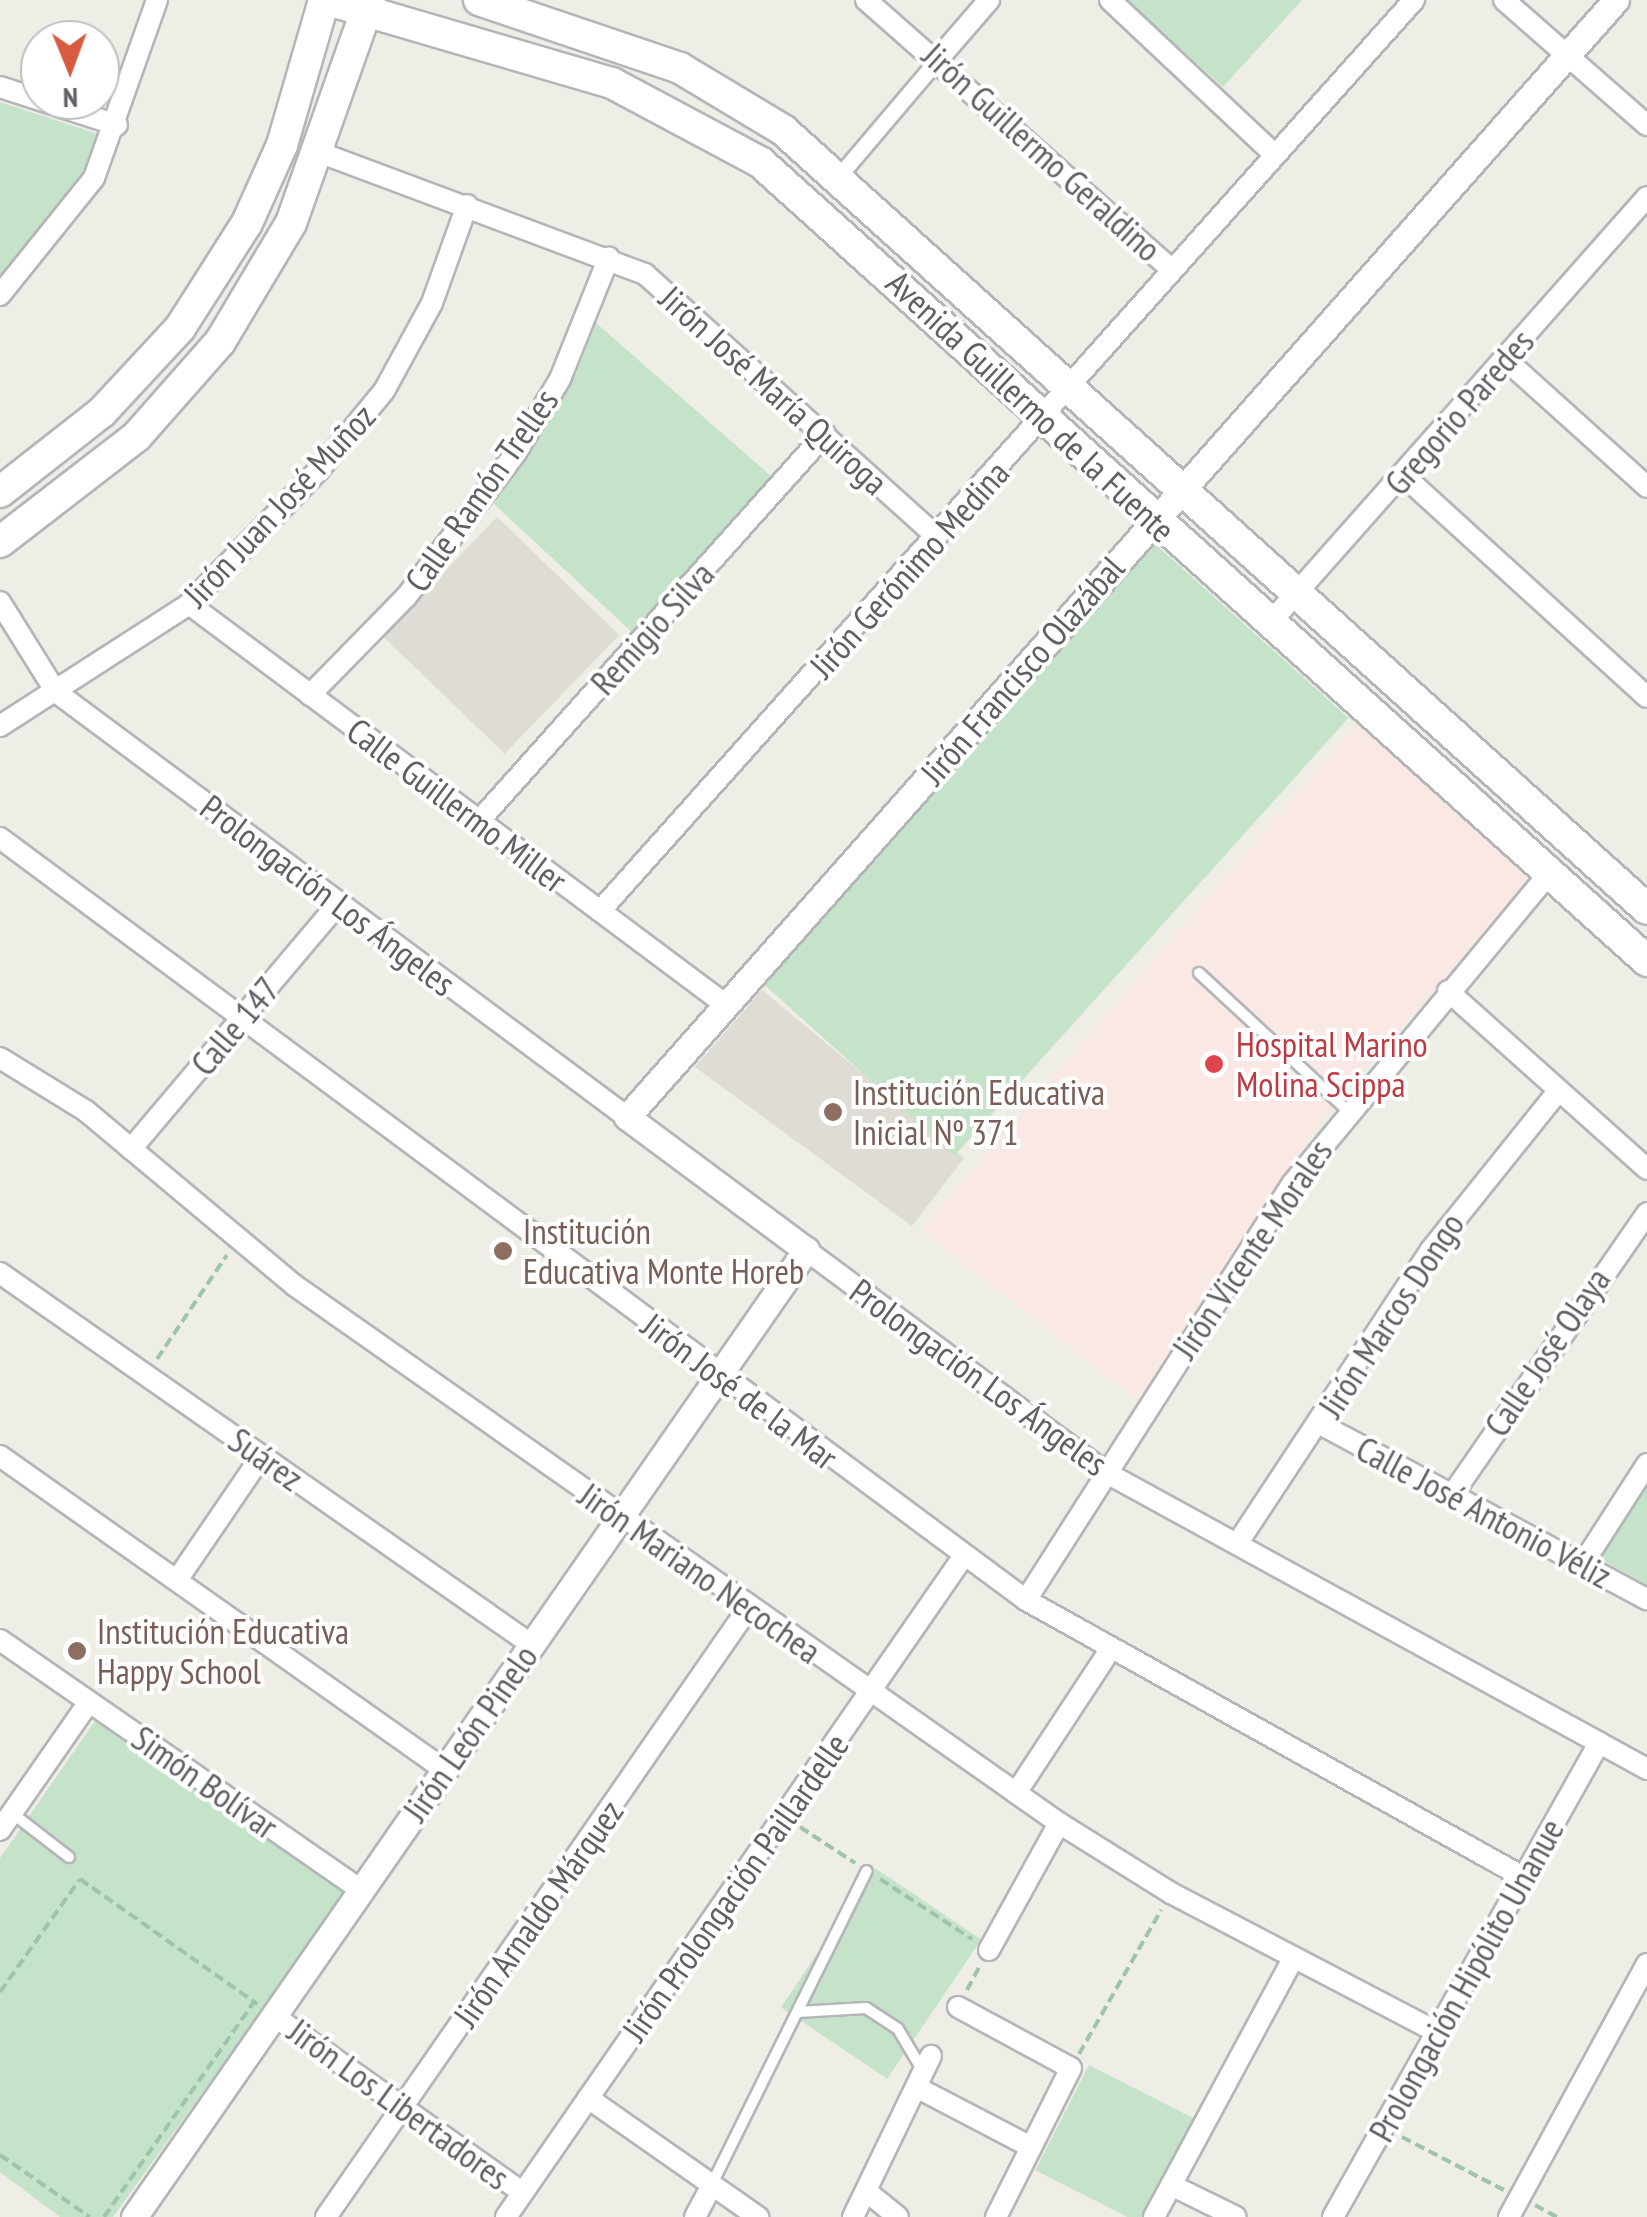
<!DOCTYPE html>
<meta charset="utf-8">
<style>
body{margin:0}
#map{position:relative;width:1647px;height:2217px;overflow:hidden;background:#eeede6;font-family:"PT Sans Narrow",sans-serif}
div>[style]{position:absolute}
.education>*{inset:0;background:#dedcd4;transform-origin:0 0}
.medical>*{inset:0;background:#f9e8e4}
.green>*{inset:0;background:#c5e3c8;transform-origin:0 0}
.path>*{height:4px;margin-top:-2px;transform-origin:0;background:repeating-linear-gradient(90deg,#9ec4ac 0 10px,transparent 0 15px)}
.roads{filter:drop-shadow(2px 0 #b3b5b9) drop-shadow(-2px 0 #b3b5b9) drop-shadow(0 2px #b3b5b9) drop-shadow(0 -2px #b3b5b9)}
.service>*{height:10px;margin:-5px;padding:0 5px;transform-origin:5px;border-radius:5px;background:#fff}
.pedestrian>*{height:15px;margin:-7.5px;padding:0 7.5px;transform-origin:7.5px;border-radius:7.5px;background:#fff}
.minor>*{height:20px;margin:-10px;padding:0 10px;transform-origin:10px;border-radius:10px;background:#fff}
.tertiary>*{height:25px;margin:-12.5px;padding:0 12.5px;transform-origin:12.5px;border-radius:12.5px;background:#fff}
.secondary>*{height:30px;margin:-15px;padding:0 15px;transform-origin:15px;border-radius:15px;background:#fff}
.dots>*{width:28px;height:28px;translate:-50% -50%;box-sizing:border-box;border:5px solid #fff;border-radius:50%}
span{translate:-50% -50%;white-space:nowrap;text-align:center;line-height:1.15;-webkit-text-stroke:8px #fff;paint-order:stroke}
.street-label{font-size:35px;color:#5d6064}
.health-label{font-size:35px;color:#be3a42}
.left{translate:0 -50%;text-align:left}
.education-label{font-size:35px;color:#785e54}
.north{position:absolute;left:20px;top:20px;width:100px;height:100px;box-sizing:border-box;background:#fff;border:2px solid #bebfc1;border-radius:50%;rotate:179deg;font-size:28px;font-weight:700;line-height:40px;text-align:center;color:#5d6064}
.north::after{content:'';display:block;margin:auto;width:35px;height:45px;background:#d85b41;clip-path:polygon(50% 0,100% 100%,50% 72%,0 100%)}
</style>
<div id="map">
<div class="education">
<div style="left:497px;top:517px;width:170px;height:165px;rotate:44deg"></div>
<div style="clip-path:polygon(762px 990px,964px 1158px,912px 1226px,695px 1067px)"></div>
</div>
<div class="medical">
<div style="clip-path:polygon(1357px 724px,1531px 877px,1320px 1121px,1138px 1400px,921px 1230px)"></div>
</div>
<div class="green">
<div style="clip-path:polygon(1126px 0,1302px 0,1223px 87px)"></div>
<div style="clip-path:polygon(0 102px,101px 135px,91px 168px,0 284px)"></div>
<div style="clip-path:polygon(596px 323px,772px 477px,633px 633px,494px 504px,576px 374px)"></div>
<div style="left:1153px;top:542px;width:263px;height:589px;rotate:42deg"></div>
<div style="clip-path:polygon(1647px 1481px,1647px 1585px,1597px 1557px)"></div>
<div style="clip-path:polygon(95px 1721px,346px 1893px,113px 2217px,60px 2217px,0 2172px,0 1858px)"></div>
<div style="left:875px;top:1868px;width:128px;height:168px;rotate:34deg"></div>
<div style="left:1089px;top:2065px;width:119px;height:118px;rotate:27deg"></div>
</div>
<div class="path">
<div style="left:157px;top:1359px;width:125px;rotate:-56.1deg"></div>
<div style="left:800px;top:1827px;width:66px;rotate:33.2deg"></div>
<div style="left:880px;top:1879px;width:110px;rotate:33.1deg"></div>
<div style="left:967px;top:1990px;width:26px;rotate:-62deg"></div>
<div style="left:0;top:1992px;width:138px;rotate:-54.7deg"></div>
<div style="left:80px;top:1879px;width:217px;rotate:35.2deg"></div>
<div style="left:1079px;top:2054px;width:166px;rotate:-60.3deg"></div>
<div style="left:1402px;top:2137px;width:115px;rotate:27.5deg"></div>
<div style="left:0;top:2155px;width:109px;rotate:34.6deg"></div>
<div style="left:1535px;top:2205px;width:25px;rotate:29deg"></div>
<div style="left:104px;top:2217px;width:262px;rotate:-55.1deg"></div>
</div>
<div class="roads">
<div class="service">
<div style="left:1199px;top:973px;width:202px;rotate:42.8deg"></div>
<div style="left:12px;top:1813px;width:72px;rotate:37.7deg"></div>
<div style="left:798px;top:2012px;width:68px;rotate:-3.4deg"></div>
<div style="left:866px;top:2008px;width:38px;rotate:33deg"></div>
<div style="left:898px;top:2029px;width:49px;rotate:59.2deg"></div>
<div style="left:712px;top:2184px;width:349px;rotate:-63.7deg"></div>
</div>
<div class="pedestrian">
<div style="left:838px;top:177px;width:156px;rotate:-49.7deg"></div>
</div>
<div class="minor">
<div style="left:866px;top:0;width:404px;rotate:41.4deg"></div>
<div style="left:1110px;top:0;width:224px;rotate:43.2deg"></div>
<div style="left:1504px;top:0;width:190px;rotate:41.2deg"></div>
<div style="left:939px;top:58px;width:77px;rotate:-49.2deg"></div>
<div style="left:0;top:87px;width:123px;rotate:18deg"></div>
<div style="left:321px;top:153px;width:346px;rotate:20.5deg"></div>
<div style="left:645px;top:274px;width:393px;rotate:42deg"></div>
<div style="left:0;top:295px;width:150px;rotate:-51.2deg"></div>
<div style="left:94px;top:178px;width:189px;rotate:-70.5deg"></div>
<div style="left:1505px;top:359px;width:191px;rotate:42deg"></div>
<div style="left:1404px;top:476px;width:328px;rotate:42.3deg"></div>
<div style="left:0;top:602px;width:106px;rotate:58.1deg"></div>
<div style="left:56px;top:692px;width:712px;rotate:36.66deg"></div>
<div style="left:189px;top:604px;width:670px;rotate:36.75deg"></div>
<div style="left:1269px;top:624px;width:570px;rotate:-48.48deg"></div>
<div style="left:310px;top:695px;width:137px;rotate:-45.6deg"></div>
<div style="left:406px;top:597px;width:180px;rotate:-52.7deg"></div>
<div style="left:515px;top:454px;width:87px;rotate:-59deg"></div>
<div style="left:560px;top:379px;width:131px;rotate:-68.1deg"></div>
<div style="left:0;top:726px;width:225px;rotate:-32.8deg"></div>
<div style="left:189px;top:604px;width:187px;rotate:-45.9deg"></div>
<div style="left:319px;top:470px;width:102px;rotate:-50.6deg"></div>
<div style="left:384px;top:391px;width:100px;rotate:-61.4deg"></div>
<div style="left:432px;top:303px;width:104px;rotate:-70.3deg"></div>
<div style="left:479px;top:821px;width:519px;rotate:-48.2deg"></div>
<div style="left:0;top:838px;width:1278px;rotate:36.6deg"></div>
<div style="left:1026px;top:1600px;width:569px;rotate:29.13deg"></div>
<div style="left:600px;top:911px;width:1222px;rotate:-48.22deg"></div>
<div style="left:1448px;top:991px;width:267px;rotate:41.8deg"></div>
<div style="left:0;top:1058px;width:101px;rotate:31.6deg"></div>
<div style="left:86px;top:1111px;width:271px;rotate:39.9deg"></div>
<div style="left:294px;top:1285px;width:935px;rotate:35.12deg"></div>
<div style="left:1059px;top:1823px;width:132px;rotate:32deg"></div>
<div style="left:1171px;top:1893px;width:300px;rotate:27.6deg"></div>
<div style="left:131px;top:1149px;width:322px;rotate:-49.8deg"></div>
<div style="left:806px;top:1250px;width:372px;rotate:36.6deg"></div>
<div style="left:1105px;top:1472px;width:618px;rotate:28.72deg"></div>
<div style="left:0;top:1273px;width:649px;rotate:34.96deg"></div>
<div style="left:1320px;top:1424px;width:371px;rotate:28.2deg"></div>
<div style="left:0;top:1456px;width:545px;rotate:35.21deg"></div>
<div style="left:1452px;top:1495px;width:343px;rotate:-55.3deg"></div>
<div style="left:1237px;top:1544px;width:351px;rotate:-56.6deg"></div>
<div style="left:1430px;top:1251px;width:201px;rotate:-51.3deg"></div>
<div style="left:1582px;top:1565px;width:120px;rotate:-57.2deg"></div>
<div style="left:177px;top:1580px;width:149px;rotate:-55.7deg"></div>
<div style="left:1026px;top:1600px;width:494px;rotate:-57.4deg"></div>
<div style="left:1292px;top:1184px;width:402px;rotate:-50.4deg"></div>
<div style="left:0;top:1640px;width:439px;rotate:34.7deg"></div>
<div style="left:1016px;top:1793px;width:171px;rotate:-56.7deg"></div>
<div style="left:0;top:1830px;width:156px;rotate:-55.2deg"></div>
<div style="left:989px;top:1950px;width:145px;rotate:-61.1deg"></div>
<div style="left:958px;top:2007px;width:128px;rotate:28.4deg"></div>
<div style="left:1071px;top:2068px;width:167px;rotate:116.7deg"></div>
<div style="left:274px;top:2016px;width:305px;rotate:35.4deg"></div>
<div style="left:916px;top:2087px;width:130px;rotate:27.6deg"></div>
<div style="left:588px;top:2098px;width:208px;rotate:35deg"></div>
<div style="left:1171px;top:2185px;width:72px;rotate:26.2deg"></div>
<div style="left:866px;top:2191px;width:41px;rotate:39.1deg"></div>
<div style="left:326px;top:2217px;width:742px;rotate:-55.26deg"></div>
<div style="left:506px;top:2217px;width:803px;rotate:-55.3deg"></div>
<div style="left:695px;top:2217px;width:36px;rotate:-62deg"></div>
<div style="left:853px;top:2217px;width:179px;rotate:-64.2deg"></div>
<div style="left:1154px;top:2217px;width:295px;rotate:-61.7deg"></div>
<div style="left:1333px;top:2217px;width:544px;rotate:-60.7deg"></div>
<div style="left:1509px;top:2217px;width:288px;rotate:-61.4deg"></div>
</div>
<div class="tertiary">
<div style="left:134px;top:2217px;width:1178px;rotate:-55.2deg"></div>
<div style="left:806px;top:1250px;width:223px;rotate:-143.4deg"></div>
<div style="left:627px;top:1117px;width:1492px;rotate:-48.48deg"></div>
</div>
<div class="secondary">
<div style="left:328px;top:0;width:296px;rotate:16.3deg"></div>
<div style="left:612px;top:83px;width:168px;rotate:28.1deg"></div>
<div style="left:760px;top:162px;width:1194px;rotate:42.01deg"></div>
<div style="left:479px;top:0;width:212px;rotate:18.7deg"></div>
<div style="left:680px;top:68px;width:120px;rotate:31deg"></div>
<div style="left:783px;top:130px;width:1163px;rotate:42.04deg"></div>
<div style="left:0;top:492px;width:130px;rotate:-38.1deg"></div>
<div style="left:102px;top:412px;width:115px;rotate:-47.1deg"></div>
<div style="left:180px;top:328px;width:125px;rotate:-57.5deg"></div>
<div style="left:247px;top:223px;width:85px;rotate:-65.8deg"></div>
<div style="left:282px;top:145px;width:151px;rotate:-73.8deg"></div>
<div style="left:0;top:542px;width:173px;rotate:-37.7deg"></div>
<div style="left:137px;top:436px;width:125px;rotate:-48.6deg"></div>
<div style="left:220px;top:342px;width:139px;rotate:-59.2deg"></div>
<div style="left:291px;top:223px;width:237px;rotate:-70.5deg"></div>
</div>
</div>
<div class="dots">
<div style="left:1214px;top:1064px;background:#e0444e"></div>
<div style="left:833px;top:1112px;background:#8d6e63"></div>
<div style="left:503px;top:1251px;background:#8d6e63"></div>
<div style="left:77px;top:1651px;background:#8d6e63"></div>
</div>
<div class="street-label">
<span style="left:1042px;top:152px;rotate:42deg">Jirón Guillermo Geraldino</span>
<span style="left:774px;top:390px;rotate:42deg">Jirón José María Quiroga</span>
<span style="left:1031px;top:406px;rotate:43deg">Avenida Guillermo de la Fuente</span>
<span style="left:1459px;top:412px;rotate:-49deg">Gregorio Paredes</span>
<span style="left:481px;top:490px;rotate:-55deg">Calle Ramón Trelles</span>
<span style="left:279px;top:505px;rotate:-47deg">Jirón Juan José Muñoz</span>
<span style="left:909px;top:569px;rotate:-48deg">Jirón Gerónimo Medina</span>
<span style="left:652px;top:628px;rotate:-48deg">Remigio Silva</span>
<span style="left:1022px;top:670px;rotate:-49deg">Jirón Francisco Olazábal</span>
<span style="left:457px;top:805px;rotate:37deg">Calle Guillermo Miller</span>
<span style="left:328px;top:895px;rotate:37deg">Prolongación Los Ángeles</span>
<span style="left:235px;top:1026px;rotate:-50deg">Calle 147</span>
<span style="left:1252px;top:1249px;rotate:-56deg">Jirón Vicente Morales</span>
<span style="left:1391px;top:1315px;rotate:-57deg">Jirón Marcos Dongo</span>
<span style="left:1547px;top:1352px;rotate:-56deg">Calle José Olaya</span>
<span style="left:979px;top:1377px;rotate:36deg">Prolongación Los Ángeles</span>
<span style="left:740px;top:1391px;rotate:37deg">Jirón José de la Mar</span>
<span style="left:266px;top:1459px;rotate:35deg">Suárez</span>
<span style="left:1484px;top:1512px;rotate:28deg">Calle José Antonio Véliz</span>
<span style="left:700px;top:1573px;rotate:35deg">Jirón Mariano Necochea</span>
<span style="left:470px;top:1733px;rotate:-55deg">Jirón León Pinelo</span>
<span style="left:205px;top:1782px;rotate:35deg">Simón Bolívar</span>
<span style="left:735px;top:1887px;rotate:-55deg">Jirón Prolongación Paillardelle</span>
<span style="left:538px;top:1913px;rotate:-55deg">Jirón Arnaldo Márquez</span>
<span style="left:1466px;top:1980px;rotate:-61deg">Prolongación Hipólito Unanue</span>
<span style="left:399px;top:2104px;rotate:36deg">Jirón Los Libertadores</span>
</div>
<div class="health-label">
<span class="left" style="left:1236px;top:1064px">Hospital Marino<br>Molina Scippa</span>
</div>
<div class="education-label">
<span class="left" style="left:853px;top:1112px">Institución Educativa<br>Inicial Nº 371</span>
<span class="left" style="left:523px;top:1251px">Institución<br>Educativa Monte Horeb</span>
<span class="left" style="left:97px;top:1651px">Institución Educativa<br>Happy School</span>
</div>
<div class="north">N</div>
</div>
